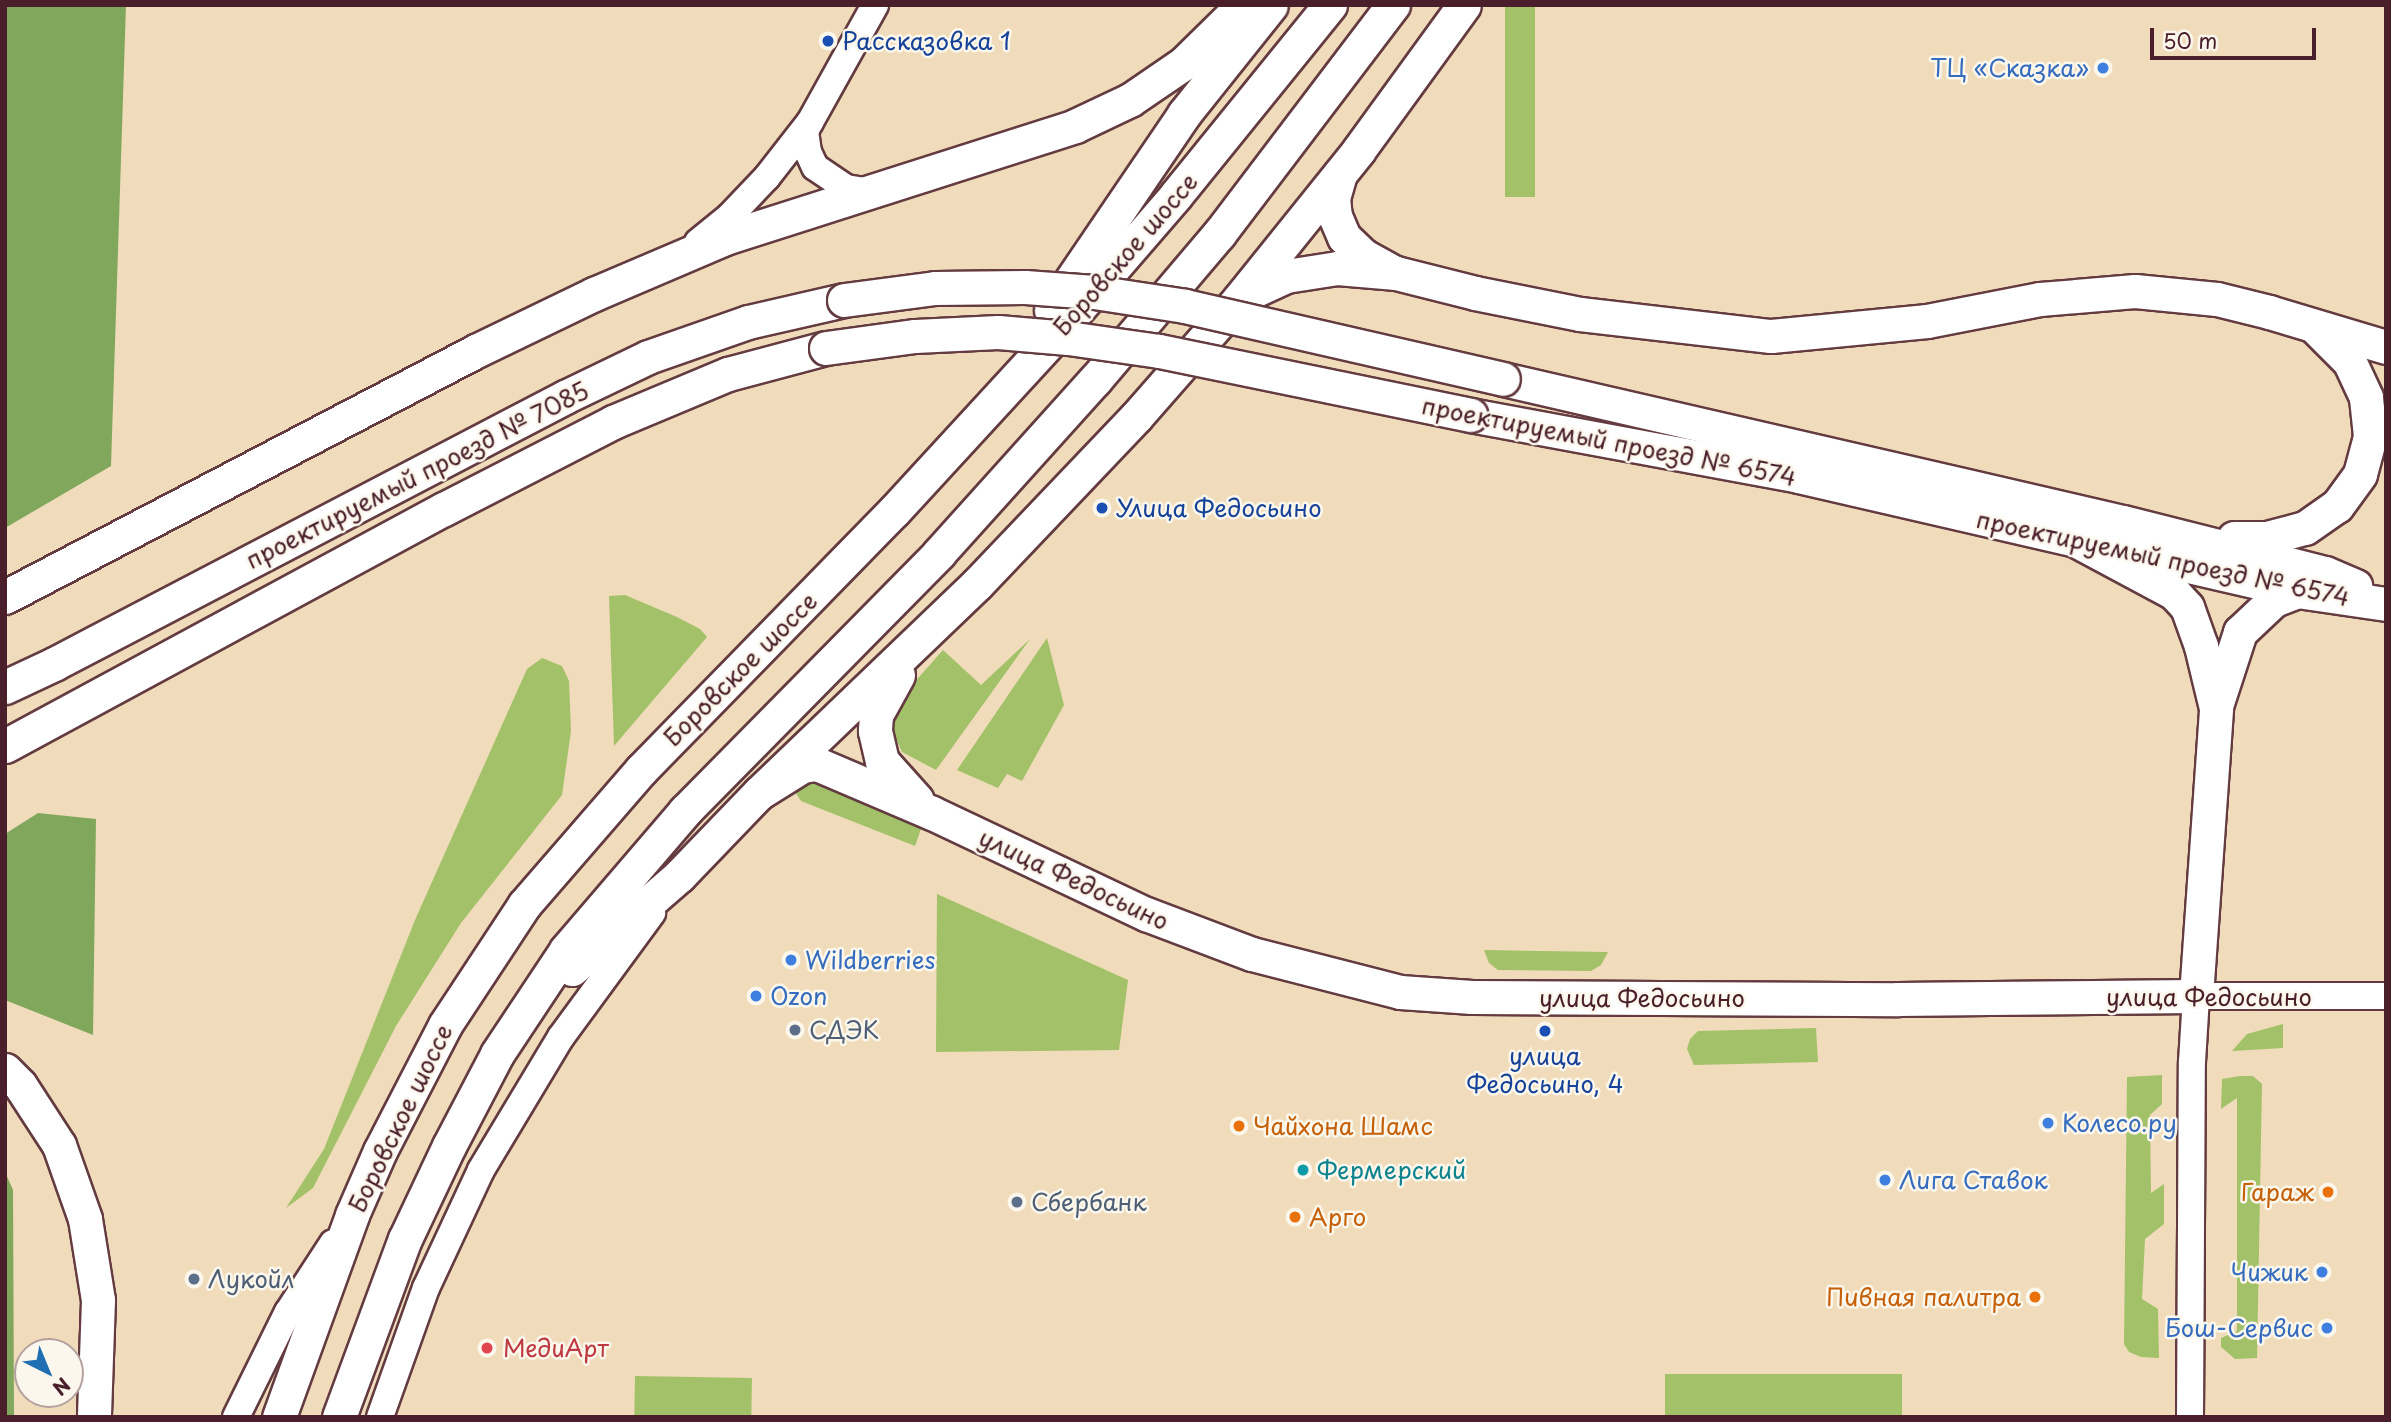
<!DOCTYPE html>
<meta charset="utf-8">
<style>
body{margin:0}
#map{position:relative;width:2391px;height:1422px;overflow:hidden;background:#f0dcba;font-family:"Playpen Sans",sans-serif}
div>[style]{position:absolute}
.green>*{inset:0;background:#a2c169;transform-origin:0 0}
.forest>*{inset:0;background:#81a75d}
.roads{filter:drop-shadow(2px 0 #633b40) drop-shadow(-2px 0 #633b40) drop-shadow(0 2px #633b40) drop-shadow(0 -2px #633b40)}
.minor>*{height:26px;margin:-13px;padding:0 13px;transform-origin:13px;border-radius:13px;background:#fff}
.major>*{height:33px;margin:-16.5px;padding:0 16.5px;transform-origin:16.5px;border-radius:16.5px;background:#fff}
.bridges{filter:drop-shadow(2px 0 #633b40) drop-shadow(-2px 0 #633b40) drop-shadow(0 2px #633b40) drop-shadow(0 -2px #633b40)}
.major-bridge>*{height:33px;margin:-16.5px;padding:0 16.5px;transform-origin:16.5px;border-radius:16.5px;background:#fff}
.dots>*{width:19px;height:19px;translate:-50% -50%;box-sizing:border-box;border:4px solid #fbf7ec;border-radius:50%}
span{translate:-50% -50%;white-space:nowrap;text-align:center;line-height:1.15;-webkit-text-stroke:5px #fbf7ec;paint-order:stroke}
.transit-label{font-size:24px;color:#164399}
.left{translate:0 -50%;text-align:left}
.shop-label{font-size:24px;color:#366cbe}
.right{translate:-100% -50%;text-align:right}
.street-label{font-size:24px;color:#4a1f2b}
.service-label{font-size:24px;color:#4e5e75}
.food-label{font-size:24px;color:#c56008}
.culture-label{font-size:24px;color:#0d838f}
.health-label{font-size:24px;color:#be3a42}
.frame{position:absolute;inset:0;border:7px solid #4a1f2b;pointer-events:none}
.north{position:absolute;left:14px;top:1338px;width:70px;height:70px;box-sizing:border-box;background:#fbf7ec;border:2px solid #b4a19f;border-radius:50%;rotate:137deg;font-size:19px;font-weight:700;line-height:28px;text-align:center;color:#4a1f2b}
.north::after{content:'';display:block;margin:auto;width:24px;height:32px;background:#1f6fb2;clip-path:polygon(50% 0,100% 100%,50% 72%,0 100%)}
.scale{position:absolute;left:2150px;top:28px;width:166px;height:32px;box-sizing:border-box;border:4px solid #4a1f2b;border-top:0;padding-left:9px;font-size:21px;line-height:24px;white-space:nowrap;color:#4a1f2b;-webkit-text-stroke:5px #fbf7ec;paint-order:stroke}
</style>
<div id="map">
<div class="green">
<div style="left:1505px;top:5px;width:30px;height:192px"></div>
<div style="clip-path:polygon(625px 595px,677px 617px,700px 629px,707px 637px,614px 746px,609px 596px)"></div>
<div style="clip-path:polygon(1047px 638px,1064px 705px,1022px 781px,1007px 774px,998px 788px,957px 770px)"></div>
<div style="clip-path:polygon(1030px 639px,936px 770px,902px 752px,893px 732px,895px 715px,904px 694px,943px 650px,981px 685px)"></div>
<div style="clip-path:polygon(542px 658px,562px 666px,569px 681px,571px 731px,562px 795px,461px 923px,396px 1026px,313px 1188px,286px 1208px,324px 1149px,415px 920px,527px 669px)"></div>
<div style="clip-path:polygon(819px 779px,922px 826px,915px 846px,801px 801px,792px 787px)"></div>
<div style="clip-path:polygon(937px 894px,1128px 980px,1119px 1050px,936px 1052px)"></div>
<div style="clip-path:polygon(1484px 950px,1608px 952px,1601px 965px,1591px 971px,1498px 970px,1489px 963px)"></div>
<div style="clip-path:polygon(2283px 1024px,2283px 1048px,2232px 1051px,2247px 1034px)"></div>
<div style="clip-path:polygon(1816px 1028px,1818px 1062px,1694px 1065px,1687px 1049px,1690px 1039px,1698px 1031px)"></div>
<div style="clip-path:polygon(2162px 1075px,2162px 1104px,2150px 1115px,2151px 1193px,2164px 1184px,2164px 1224px,2145px 1239px,2142px 1299px,2158px 1309px,2159px 1358px,2141px 1357px,2129px 1352px,2124px 1344px,2127px 1077px)"></div>
<div style="clip-path:polygon(2240px 1076px,2253px 1076px,2262px 1084px,2257px 1358px,2235px 1359px,2221px 1347px,2221px 1338px,2237px 1331px,2237px 1098px,2221px 1109px,2222px 1079px)"></div>
<div style="left:1665px;top:1374px;width:237px;height:43px"></div>
<div style="left:635px;top:1376px;width:117px;height:41px;rotate:1deg"></div>
</div>
<div class="forest">
<div style="clip-path:polygon(5px 5px,126px 5px,111px 466px,5px 528px)"></div>
<div style="clip-path:polygon(38px 813px,96px 819px,93px 1035px,5px 1000px,5px 834px)"></div>
<div style="clip-path:polygon(5px 1172px,13px 1190px,14px 1417px,5px 1417px)"></div>
</div>
<div class="roads">
<div class="minor">
<div style="left:871px;top:192px;width:25px;rotate:-171deg"></div>
<div style="left:846px;top:188px;width:37px;rotate:-146deg"></div>
<div style="left:815px;top:167px;width:17px;rotate:-115deg"></div>
<div style="left:808px;top:152px;width:21px;rotate:-98deg"></div>
<div style="left:805px;top:131px;width:144px;rotate:-60.9deg"></div>
<div style="left:698px;top:242px;width:40px;rotate:-39deg"></div>
<div style="left:729px;top:217px;width:55px;rotate:-46.5deg"></div>
<div style="left:767px;top:177px;width:70px;rotate:-52deg"></div>
<div style="left:236px;top:1417px;width:117px;rotate:-63.7deg"></div>
<div style="left:288px;top:1312px;width:82px;rotate:-56.9deg"></div>
<div style="left:380px;top:1417px;width:137px;rotate:-70.4deg"></div>
<div style="left:426px;top:1288px;width:130px;rotate:-65deg"></div>
<div style="left:481px;top:1170px;width:155px;rotate:-59deg"></div>
<div style="left:561px;top:1037px;width:154px;rotate:-53.7deg"></div>
<div style="left:2190px;top:1417px;width:355px;rotate:-89.7deg"></div>
<div style="left:2192px;top:1062px;width:66px;rotate:-86.5deg"></div>
<div style="left:2196px;top:996px;width:190px"></div>
</div>
<div class="major">
<div style="left:1340px;top:174px;width:25px;rotate:106deg"></div>
<div style="left:1333px;top:198px;width:18px;rotate:84deg"></div>
<div style="left:1335px;top:216px;width:23px;rotate:67deg"></div>
<div style="left:1344px;top:237px;width:28px;rotate:44deg"></div>
<div style="left:1364px;top:256px;width:31px;rotate:29deg"></div>
<div style="left:1247px;top:294px;width:43px;rotate:-24.8deg"></div>
<div style="left:1286px;top:276px;width:52px;rotate:-8.9deg"></div>
<div style="left:1337px;top:268px;width:59px;rotate:4.8deg"></div>
<div style="left:1396px;top:273px;width:81px;rotate:14.2deg"></div>
<div style="left:1475px;top:293px;width:107px;rotate:11.3deg"></div>
<div style="left:1580px;top:314px;width:192px;rotate:6.6deg"></div>
<div style="left:1771px;top:336px;width:157px;rotate:-5.5deg"></div>
<div style="left:1927px;top:321px;width:115px;rotate:-11deg"></div>
<div style="left:2040px;top:299px;width:95px;rotate:-4.8deg"></div>
<div style="left:2135px;top:291px;width:82px;rotate:5.6deg"></div>
<div style="left:2217px;top:299px;width:54px;rotate:14deg"></div>
<div style="left:2269px;top:312px;width:122px;rotate:16.7deg"></div>
<div style="left:1051px;top:310px;width:237px;rotate:-55.8deg"></div>
<div style="left:1184px;top:114px;width:139px;rotate:-51.4deg"></div>
<div style="left:1503px;top:379px;width:636px;rotate:12.99deg"></div>
<div style="left:2123px;top:522px;width:208px;rotate:14.2deg"></div>
<div style="left:2325px;top:573px;width:33px;rotate:23deg"></div>
<div style="left:1470px;top:415px;width:334px;rotate:10.5deg"></div>
<div style="left:1798px;top:476px;width:512px;rotate:12.98deg"></div>
<div style="left:2297px;top:591px;width:90px;rotate:8.3deg"></div>
<div style="left:2234px;top:538px;width:33px"></div>
<div style="left:2267px;top:538px;width:39px;rotate:-15deg"></div>
<div style="left:2305px;top:528px;width:39px;rotate:-35deg"></div>
<div style="left:2337px;top:506px;width:39px;rotate:-54deg"></div>
<div style="left:2360px;top:474px;width:39px;rotate:-75deg"></div>
<div style="left:2370px;top:436px;width:39px;rotate:-96deg"></div>
<div style="left:2366px;top:397px;width:38px;rotate:-115deg"></div>
<div style="left:2350px;top:362px;width:48px;rotate:-135deg"></div>
<div style="left:5px;top:597px;width:531px;rotate:-27.58deg"></div>
<div style="left:476px;top:351px;width:131px;rotate:-25.8deg"></div>
<div style="left:594px;top:294px;width:142px;rotate:-23.1deg"></div>
<div style="left:725px;top:238px;width:367px;rotate:-17.7deg"></div>
<div style="left:1075px;top:126px;width:61px;rotate:-25.3deg"></div>
<div style="left:1130px;top:100px;width:65px;rotate:-34.4deg"></div>
<div style="left:1184px;top:63px;width:83px;rotate:-44.5deg"></div>
<div style="left:898px;top:675px;width:46px;rotate:118.8deg"></div>
<div style="left:876px;top:715px;width:16px;rotate:94deg"></div>
<div style="left:875px;top:731px;width:31px;rotate:77deg"></div>
<div style="left:882px;top:761px;width:52px;rotate:48.1deg"></div>
<div style="left:5px;top:687px;width:54px;rotate:-25.1deg"></div>
<div style="left:54px;top:664px;width:577px;rotate:-27.59deg"></div>
<div style="left:565px;top:397px;width:92px;rotate:-25.7deg"></div>
<div style="left:648px;top:357px;width:106px;rotate:-19.3deg"></div>
<div style="left:748px;top:322px;width:98px;rotate:-12.9deg"></div>
<div style="left:2216px;top:706px;width:78px;rotate:-72deg"></div>
<div style="left:2240px;top:632px;width:47px;rotate:-43.3deg"></div>
<div style="left:2274px;top:600px;width:25px;rotate:-21deg"></div>
<div style="left:5px;top:746px;width:499px;rotate:-28.4deg"></div>
<div style="left:444px;top:509px;width:190px;rotate:-27.2deg"></div>
<div style="left:613px;top:422px;width:125px;rotate:-22.7deg"></div>
<div style="left:728px;top:374px;width:101px;rotate:-14.9deg"></div>
<div style="left:759px;top:793px;width:51px;rotate:-32.1deg"></div>
<div style="left:802px;top:766px;width:15px;rotate:-8deg"></div>
<div style="left:817px;top:764px;width:125px;rotate:23.1deg"></div>
<div style="left:932px;top:813px;width:237px;rotate:25.3deg"></div>
<div style="left:1146px;top:914px;width:113px;rotate:20.7deg"></div>
<div style="left:1252px;top:954px;width:153px;rotate:14.4deg"></div>
<div style="left:1400px;top:992px;width:72px;rotate:4deg"></div>
<div style="left:1472px;top:997px;width:426px;rotate:0.3deg"></div>
<div style="left:1898px;top:999px;width:298px;rotate:-0.6deg"></div>
<div style="left:2196px;top:996px;width:289px;rotate:-86deg"></div>
<div style="left:2216px;top:708px;width:64px;rotate:-103.6deg"></div>
<div style="left:2201px;top:646px;width:41px;rotate:-109.7deg"></div>
<div style="left:2187px;top:607px;width:19px;rotate:-133deg"></div>
<div style="left:2174px;top:593px;width:110px;rotate:-151.8deg"></div>
<div style="left:572px;top:969px;width:142px;rotate:-41deg"></div>
<div style="left:679px;top:876px;width:115px;rotate:-46.1deg"></div>
<div style="left:759px;top:793px;width:302px;rotate:-43.8deg"></div>
<div style="left:977px;top:584px;width:231px;rotate:-46.4deg"></div>
<div style="left:1136px;top:417px;width:158px;rotate:-48.8deg"></div>
<div style="left:1240px;top:298px;width:189px;rotate:-51.2deg"></div>
<div style="left:1358px;top:151px;width:180px;rotate:-54deg"></div>
<div style="left:5px;top:1070px;width:21px;rotate:45deg"></div>
<div style="left:20px;top:1085px;width:72px;rotate:57deg"></div>
<div style="left:59px;top:1145px;width:78px;rotate:70.6deg"></div>
<div style="left:85px;top:1219px;width:82px;rotate:80.9deg"></div>
<div style="left:98px;top:1300px;width:117px;rotate:92deg"></div>
<div style="left:279px;top:1417px;width:215px;rotate:-70.1deg"></div>
<div style="left:352px;top:1215px;width:70px;rotate:-66.4deg"></div>
<div style="left:380px;top:1151px;width:142px;rotate:-62.7deg"></div>
<div style="left:445px;top:1025px;width:144px;rotate:-56.6deg"></div>
<div style="left:524px;top:905px;width:179px;rotate:-49.1deg"></div>
<div style="left:641px;top:770px;width:362px;rotate:-45.7deg"></div>
<div style="left:894px;top:511px;width:232px;rotate:-47.4deg"></div>
<div style="left:1051px;top:340px;width:191px;rotate:-49.2deg"></div>
<div style="left:1176px;top:195px;width:245px;rotate:-51deg"></div>
<div style="left:339px;top:1417px;width:190px;rotate:-69.7deg"></div>
<div style="left:405px;top:1239px;width:103px;rotate:-64.7deg"></div>
<div style="left:449px;top:1146px;width:104px;rotate:-62.4deg"></div>
<div style="left:497px;top:1054px;width:125px;rotate:-56.4deg"></div>
<div style="left:566px;top:950px;width:183px;rotate:-49.4deg"></div>
<div style="left:685px;top:811px;width:362px;rotate:-45.4deg"></div>
<div style="left:939px;top:553px;width:233px;rotate:-48deg"></div>
<div style="left:1095px;top:380px;width:192px;rotate:-49.7deg"></div>
<div style="left:1219px;top:234px;width:288px;rotate:-52.8deg"></div>
</div>
</div>
<div class="bridges">
<div class="major-bridge">
<div style="left:844px;top:300px;width:92px;rotate:-7.5deg"></div>
<div style="left:935px;top:288px;width:90px;rotate:-0.6deg"></div>
<div style="left:1025px;top:287px;width:69px;rotate:4.1deg"></div>
<div style="left:1094px;top:292px;width:92px;rotate:8.7deg"></div>
<div style="left:1185px;top:306px;width:326px;rotate:12.9deg"></div>
<div style="left:826px;top:348px;width:90px;rotate:-7.7deg"></div>
<div style="left:915px;top:336px;width:83px;rotate:-2.8deg"></div>
<div style="left:998px;top:332px;width:70px;rotate:4.9deg"></div>
<div style="left:1068px;top:338px;width:92px;rotate:8.1deg"></div>
<div style="left:1159px;top:351px;width:318px;rotate:11.6deg"></div>
</div>
</div>
<div class="dots">
<div style="left:828px;top:41px;background:#1a4fb4"></div>
<div style="left:2103px;top:68px;background:#3f7fe0"></div>
<div style="left:1102px;top:508px;background:#1a4fb4"></div>
<div style="left:791px;top:960px;background:#3f7fe0"></div>
<div style="left:756px;top:996px;background:#3f7fe0"></div>
<div style="left:795px;top:1030px;background:#5c6f8a"></div>
<div style="left:1545px;top:1031px;background:#1a4fb4"></div>
<div style="left:2048px;top:1123px;background:#3f7fe0"></div>
<div style="left:1239px;top:1126px;background:#e8710a"></div>
<div style="left:1303px;top:1170px;background:#0f9aa8"></div>
<div style="left:1885px;top:1180px;background:#3f7fe0"></div>
<div style="left:2328px;top:1192px;background:#e8710a"></div>
<div style="left:1017px;top:1202px;background:#5c6f8a"></div>
<div style="left:1295px;top:1217px;background:#e8710a"></div>
<div style="left:2322px;top:1272px;background:#3f7fe0"></div>
<div style="left:194px;top:1279px;background:#5c6f8a"></div>
<div style="left:2035px;top:1297px;background:#e8710a"></div>
<div style="left:2327px;top:1328px;background:#3f7fe0"></div>
<div style="left:487px;top:1348px;background:#e0444e"></div>
</div>
<div class="transit-label">
<span class="left" style="left:842px;top:41px">Рассказовка 1</span>
<span class="left" style="left:1116px;top:508px">Улица Федосьино</span>
<span style="left:1545px;top:1070px">улица<br>Федосьино, 4</span>
</div>
<div class="shop-label">
<span class="right" style="left:2089px;top:68px">ТЦ «Сказка»</span>
<span class="left" style="left:805px;top:960px">Wildberries</span>
<span class="left" style="left:770px;top:996px">Ozon</span>
<span class="left" style="left:2062px;top:1123px">Колесо.ру</span>
<span class="left" style="left:1899px;top:1180px">Лига Ставок</span>
<span class="right" style="left:2308px;top:1272px">Чижик</span>
<span class="right" style="left:2313px;top:1328px">Бош-Сервис</span>
</div>
<div class="street-label">
<span style="left:1125px;top:254px;rotate:-49deg">Боровское шоссе</span>
<span style="left:1609px;top:441px;rotate:11deg">проектируемый проезд № 6574</span>
<span style="left:417px;top:475px;rotate:-27deg">проектируемый проезд № 7085</span>
<span style="left:2163px;top:558px;rotate:12deg">проектируемый проезд № 6574</span>
<span style="left:740px;top:669px;rotate:-45deg">Боровское шоссе</span>
<span style="left:1074px;top:879px;rotate:25deg">улица Федосьино</span>
<span style="left:2209px;top:997px">улица Федосьино</span>
<span style="left:1642px;top:998px">улица Федосьино</span>
<span style="left:400px;top:1118px;rotate:-64deg">Боровское шоссе</span>
</div>
<div class="service-label">
<span class="left" style="left:809px;top:1030px">СДЭК</span>
<span class="left" style="left:1031px;top:1202px">Сбербанк</span>
<span class="left" style="left:208px;top:1279px">Лукойл</span>
</div>
<div class="food-label">
<span class="left" style="left:1253px;top:1126px">Чайхона Шамс</span>
<span class="right" style="left:2314px;top:1192px">Гараж</span>
<span class="left" style="left:1309px;top:1217px">Арго</span>
<span class="right" style="left:2021px;top:1297px">Пивная палитра</span>
</div>
<div class="culture-label">
<span class="left" style="left:1317px;top:1170px">Фермерский</span>
</div>
<div class="health-label">
<span class="left" style="left:503px;top:1348px">МедиАрт</span>
</div>
<div class="frame"></div>
<div class="north">N</div>
<div class="scale">50 m</div>
</div>
